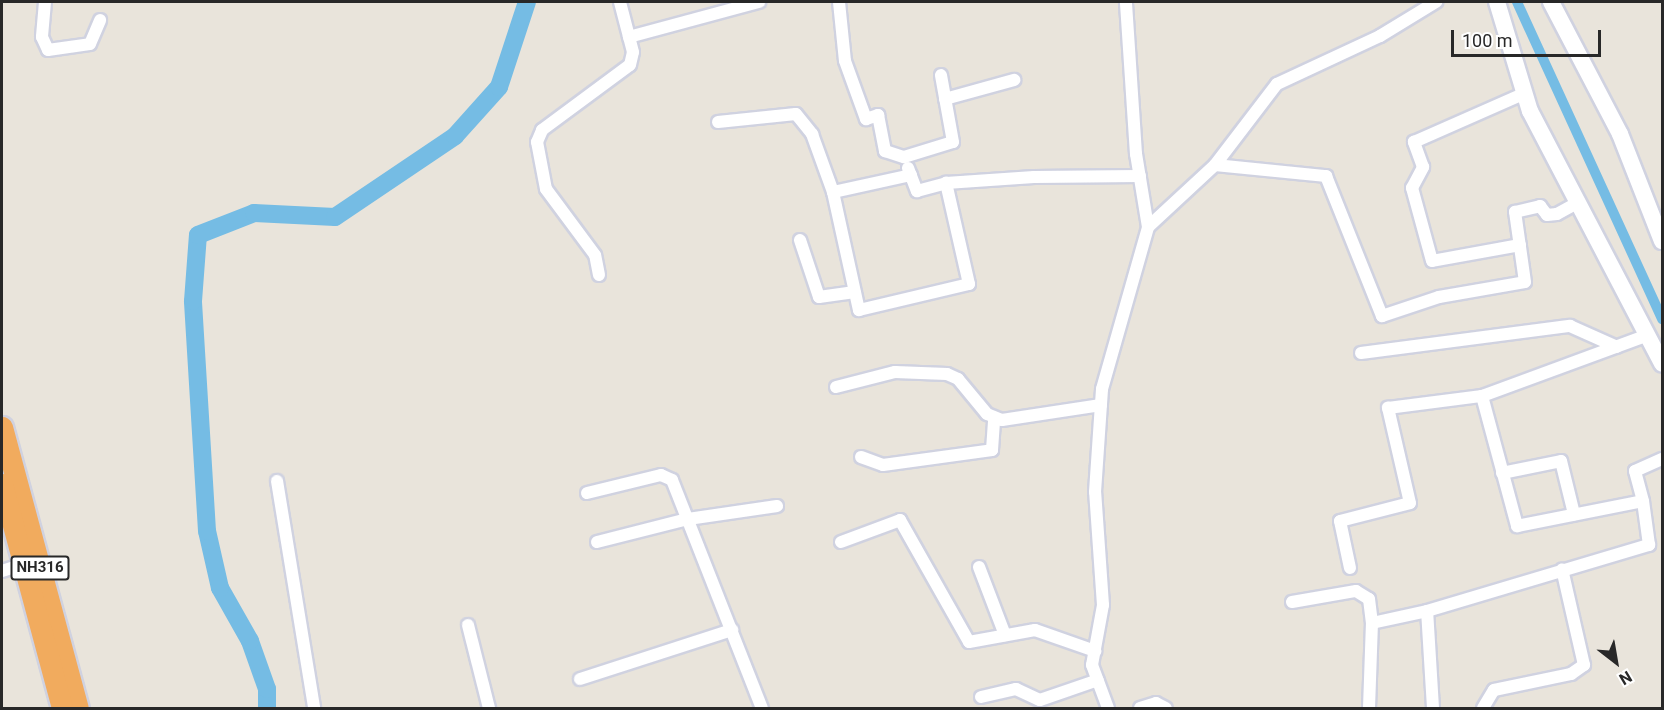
<!DOCTYPE html>
<style>
body{margin:0}
#map{position:relative;width:1664px;height:710px;overflow:hidden;background:#e9e4db;font-family:Roboto,sans-serif}
div>[style]{position:absolute}
.canal>*{height:10px;margin:-5px;padding:0 5px;transform-origin:5px;border-radius:5px;background:#75bce4}
.river>*{height:18px;margin:-9px;padding:0 9px;transform-origin:9px;border-radius:9px;background:#75bce4}
.roads{filter:drop-shadow(2px 0 #d0d2e0) drop-shadow(-2px 0 #d0d2e0) drop-shadow(0 2px #d0d2e0) drop-shadow(0 -2px #d0d2e0)}
.street>*{height:12px;margin:-6px;padding:0 6px;transform-origin:6px;border-radius:6px;background:#fff}
.secondary>*{height:16px;margin:-8px;padding:0 8px;transform-origin:8px;border-radius:8px;background:#fff}
.highway>*{height:21px;margin:-10.5px;padding:0 10.5px;transform-origin:10.5px;border-radius:10.5px;background:#f1ab5e}
span{translate:-50% -50%;white-space:nowrap;text-align:center;line-height:1.15;-webkit-text-stroke:4.5px #fff;paint-order:stroke}
.shield-label span{padding:2px 4px;background:#fff;border:2px solid;border-radius:4px;-webkit-text-stroke-width:0}
.shield-label{font-size:15px;color:#282828;font-weight:700}
.frame{position:absolute;inset:0;border:3px solid #282828;pointer-events:none}
.north{position:absolute;left:1586px;top:632px;width:60px;height:60px;-webkit-text-stroke:4px #fff;paint-order:stroke;rotate:149deg;font-size:16px;font-weight:700;line-height:24px;text-align:center;color:#282828}
.north::after{content:'';display:block;margin:auto;width:21px;height:27px;background:#282828;clip-path:polygon(50% 0,100% 100%,50% 72%,0 100%)}
.scale{position:absolute;left:1451px;top:30px;width:150px;height:27px;box-sizing:border-box;border:3px solid #282828;border-top:0;padding-left:8px;font-size:18px;line-height:21px;white-space:nowrap;color:#282828;-webkit-text-stroke:4px #fff;paint-order:stroke}
</style>
<div id="map">
<div class="canal">
<div style="left:1517px;top:2px;width:349px;rotate:65.4deg"></div>
</div>
<div class="river">
<div style="left:267px;top:708px;width:19px;rotate:-90deg"></div>
<div style="left:267px;top:689px;width:51px;rotate:-109.5deg"></div>
<div style="left:250px;top:641px;width:61px;rotate:-119.5deg"></div>
<div style="left:220px;top:588px;width:58px;rotate:-102.8deg"></div>
<div style="left:207px;top:531px;width:230px;rotate:-93.5deg"></div>
<div style="left:193px;top:301px;width:66px;rotate:-85.7deg"></div>
<div style="left:198px;top:235px;width:60px;rotate:-21.4deg"></div>
<div style="left:254px;top:213px;width:81px;rotate:2.8deg"></div>
<div style="left:335px;top:217px;width:145px;rotate:-34deg"></div>
<div style="left:455px;top:136px;width:66px;rotate:-48.1deg"></div>
<div style="left:499px;top:87px;width:89px;rotate:-71.8deg"></div>
</div>
<div class="roads">
<div class="street">
<div style="left:45px;top:2px;width:35px;rotate:95deg"></div>
<div style="left:42px;top:37px;width:14px;rotate:65deg"></div>
<div style="left:48px;top:50px;width:42px;rotate:-8.1deg"></div>
<div style="left:90px;top:44px;width:26px;rotate:-67deg"></div>
<div style="left:839px;top:2px;width:59px;rotate:84.2deg"></div>
<div style="left:845px;top:61px;width:62px;rotate:70.1deg"></div>
<div style="left:866px;top:119px;width:13px;rotate:-18deg"></div>
<div style="left:878px;top:115px;width:37px;rotate:79deg"></div>
<div style="left:885px;top:151px;width:20px;rotate:18deg"></div>
<div style="left:904px;top:157px;width:51px;rotate:-17deg"></div>
<div style="left:953px;top:142px;width:68px;rotate:-100.2deg"></div>
<div style="left:629px;top:37px;width:135px;rotate:-15.1deg"></div>
<div style="left:945px;top:99px;width:72px;rotate:-15.4deg"></div>
<div style="left:718px;top:122px;width:78px;rotate:-5.9deg"></div>
<div style="left:796px;top:114px;width:26px;rotate:51deg"></div>
<div style="left:812px;top:134px;width:62px;rotate:70.1deg"></div>
<div style="left:1215px;top:165px;width:112px;rotate:5.7deg"></div>
<div style="left:1326px;top:176px;width:151px;rotate:68.2deg"></div>
<div style="left:1382px;top:316px;width:60px;rotate:-18.4deg"></div>
<div style="left:1439px;top:297px;width:87px;rotate:-9.9deg"></div>
<div style="left:1525px;top:282px;width:71px;rotate:-98.1deg"></div>
<div style="left:1515px;top:212px;width:26px;rotate:-13deg"></div>
<div style="left:1540px;top:206px;width:11px;rotate:52deg"></div>
<div style="left:1547px;top:215px;width:10px;rotate:-6deg"></div>
<div style="left:1557px;top:214px;width:25px;rotate:-29deg"></div>
<div style="left:908px;top:168px;width:25px;rotate:69deg"></div>
<div style="left:917px;top:191px;width:30px;rotate:-15deg"></div>
<div style="left:946px;top:183px;width:88px;rotate:-3.9deg"></div>
<div style="left:1034px;top:177px;width:106px;rotate:-0.5deg"></div>
<div style="left:911px;top:175px;width:80px;rotate:167.7deg"></div>
<div style="left:833px;top:192px;width:121px;rotate:77.6deg"></div>
<div style="left:859px;top:310px;width:113px;rotate:-13.3deg"></div>
<div style="left:969px;top:284px;width:104px;rotate:-102.8deg"></div>
<div style="left:1148px;top:227px;width:91px;rotate:-42.8deg"></div>
<div style="left:1215px;top:165px;width:102px;rotate:-52.6deg"></div>
<div style="left:1277px;top:84px;width:114px;rotate:-25deg"></div>
<div style="left:1380px;top:36px;width:66px;rotate:-31.3deg"></div>
<div style="left:800px;top:240px;width:60px;rotate:71.6deg"></div>
<div style="left:819px;top:297px;width:36px;rotate:-8deg"></div>
<div style="left:1520px;top:245px;width:89px;rotate:169.7deg"></div>
<div style="left:1432px;top:261px;width:76px;rotate:-105.3deg"></div>
<div style="left:1412px;top:188px;width:24px;rotate:-62deg"></div>
<div style="left:1423px;top:167px;width:27px;rotate:-110deg"></div>
<div style="left:1414px;top:142px;width:121px;rotate:-23.8deg"></div>
<div style="left:599px;top:275px;width:20px;rotate:-101deg"></div>
<div style="left:595px;top:255px;width:82px;rotate:-126.6deg"></div>
<div style="left:546px;top:189px;width:48px;rotate:-100.8deg"></div>
<div style="left:537px;top:142px;width:13px;rotate:-67deg"></div>
<div style="left:542px;top:130px;width:109px;rotate:-36.5deg"></div>
<div style="left:630px;top:65px;width:13px;rotate:-77deg"></div>
<div style="left:633px;top:52px;width:52px;rotate:-104.6deg"></div>
<div style="left:1648px;top:335px;width:177px;rotate:159.8deg"></div>
<div style="left:1482px;top:396px;width:135px;rotate:74.9deg"></div>
<div style="left:1517px;top:526px;width:128px;rotate:-11.2deg"></div>
<div style="left:1643px;top:501px;width:31px;rotate:-105deg"></div>
<div style="left:1635px;top:471px;width:30px;rotate:-24deg"></div>
<div style="left:1361px;top:353px;width:211px;rotate:-7.4deg"></div>
<div style="left:1570px;top:326px;width:51px;rotate:24.1deg"></div>
<div style="left:836px;top:387px;width:61px;rotate:-14.3deg"></div>
<div style="left:895px;top:372px;width:52px;rotate:2.2deg"></div>
<div style="left:947px;top:374px;width:12px;rotate:24deg"></div>
<div style="left:958px;top:379px;width:45px;rotate:50.4deg"></div>
<div style="left:987px;top:414px;width:16px;rotate:22deg"></div>
<div style="left:1002px;top:420px;width:100px;rotate:-8.6deg"></div>
<div style="left:861px;top:457px;width:23px;rotate:20deg"></div>
<div style="left:883px;top:465px;width:110px;rotate:-7.8deg"></div>
<div style="left:992px;top:450px;width:31px;rotate:-86deg"></div>
<div style="left:1502px;top:473px;width:60px;rotate:-11.5deg"></div>
<div style="left:1561px;top:461px;width:55px;rotate:76.2deg"></div>
<div style="left:277px;top:481px;width:230px;rotate:80.7deg"></div>
<div style="left:587px;top:493px;width:76px;rotate:-13.7deg"></div>
<div style="left:661px;top:475px;width:12px;rotate:24deg"></div>
<div style="left:672px;top:480px;width:245px;rotate:68.5deg"></div>
<div style="left:597px;top:542px;width:94px;rotate:-14.2deg"></div>
<div style="left:688px;top:519px;width:90px;rotate:-8.3deg"></div>
<div style="left:841px;top:542px;width:63px;rotate:-20.4deg"></div>
<div style="left:900px;top:520px;width:140px;rotate:60.5deg"></div>
<div style="left:969px;top:642px;width:67px;rotate:-10.3deg"></div>
<div style="left:1035px;top:630px;width:64px;rotate:19.3deg"></div>
<div style="left:979px;top:567px;width:73px;rotate:69.1deg"></div>
<div style="left:1350px;top:568px;width:48px;rotate:-102deg"></div>
<div style="left:1340px;top:521px;width:72px;rotate:-14.4deg"></div>
<div style="left:1410px;top:503px;width:98px;rotate:-103deg"></div>
<div style="left:1388px;top:408px;width:95px;rotate:-7.3deg"></div>
<div style="left:2px;top:571px;width:22px;rotate:-18deg"></div>
<div style="left:1292px;top:602px;width:65px;rotate:-9.8deg"></div>
<div style="left:1356px;top:591px;width:15px;rotate:32deg"></div>
<div style="left:1369px;top:599px;width:24px;rotate:83deg"></div>
<div style="left:468px;top:625px;width:86px;rotate:75.8deg"></div>
<div style="left:580px;top:679px;width:160px;rotate:-17.9deg"></div>
<div style="left:981px;top:697px;width:36px;rotate:-13deg"></div>
<div style="left:1016px;top:689px;width:26px;rotate:25deg"></div>
<div style="left:1040px;top:700px;width:61px;rotate:-19deg"></div>
<div style="left:1108px;top:708px;width:46px;rotate:-110.4deg"></div>
<div style="left:1092px;top:665px;width:61px;rotate:-79.6deg"></div>
<div style="left:1103px;top:605px;width:113px;rotate:-94deg"></div>
<div style="left:1095px;top:492px;width:103px;rotate:-86.1deg"></div>
<div style="left:1102px;top:389px;width:168px;rotate:-74.1deg"></div>
<div style="left:1148px;top:227px;width:74px;rotate:-99.3deg"></div>
<div style="left:1136px;top:154px;width:152px;rotate:-93.8deg"></div>
<div style="left:1140px;top:708px;width:17px;rotate:-17deg"></div>
<div style="left:1156px;top:703px;width:11px;rotate:27deg"></div>
<div style="left:1369px;top:708px;width:85px;rotate:-88deg"></div>
<div style="left:1372px;top:623px;width:56px;rotate:-12.3deg"></div>
<div style="left:1433px;top:708px;width:97px;rotate:-93.5deg"></div>
<div style="left:1427px;top:611px;width:232px;rotate:-16.6deg"></div>
<div style="left:1649px;top:545px;width:44px;rotate:-97.8deg"></div>
<div style="left:1483px;top:708px;width:21px;rotate:-59deg"></div>
<div style="left:1494px;top:690px;width:79px;rotate:-11.7deg"></div>
<div style="left:1571px;top:674px;width:16px;rotate:-35deg"></div>
<div style="left:1584px;top:665px;width:98px;rotate:-102.9deg"></div>
</div>
<div class="secondary">
<div style="left:1497px;top:2px;width:114px;rotate:73.2deg"></div>
<div style="left:1530px;top:111px;width:285px;rotate:62.4deg"></div>
<div style="left:1551px;top:2px;width:149px;rotate:62.4deg"></div>
<div style="left:1620px;top:134px;width:115px;rotate:68.6deg"></div>
</div>
<div class="highway">
<div style="left:2px;top:427px;width:291px;rotate:74.9deg"></div>
<div style="left:2px;top:484px;width:232px;rotate:75deg"></div>
</div>
</div>
<div class="shield-label">
<span style="left:40px;top:568px">NH316</span>
</div>
<div class="frame"></div>
<div class="north">N</div>
<div class="scale">100 m</div>
</div>
